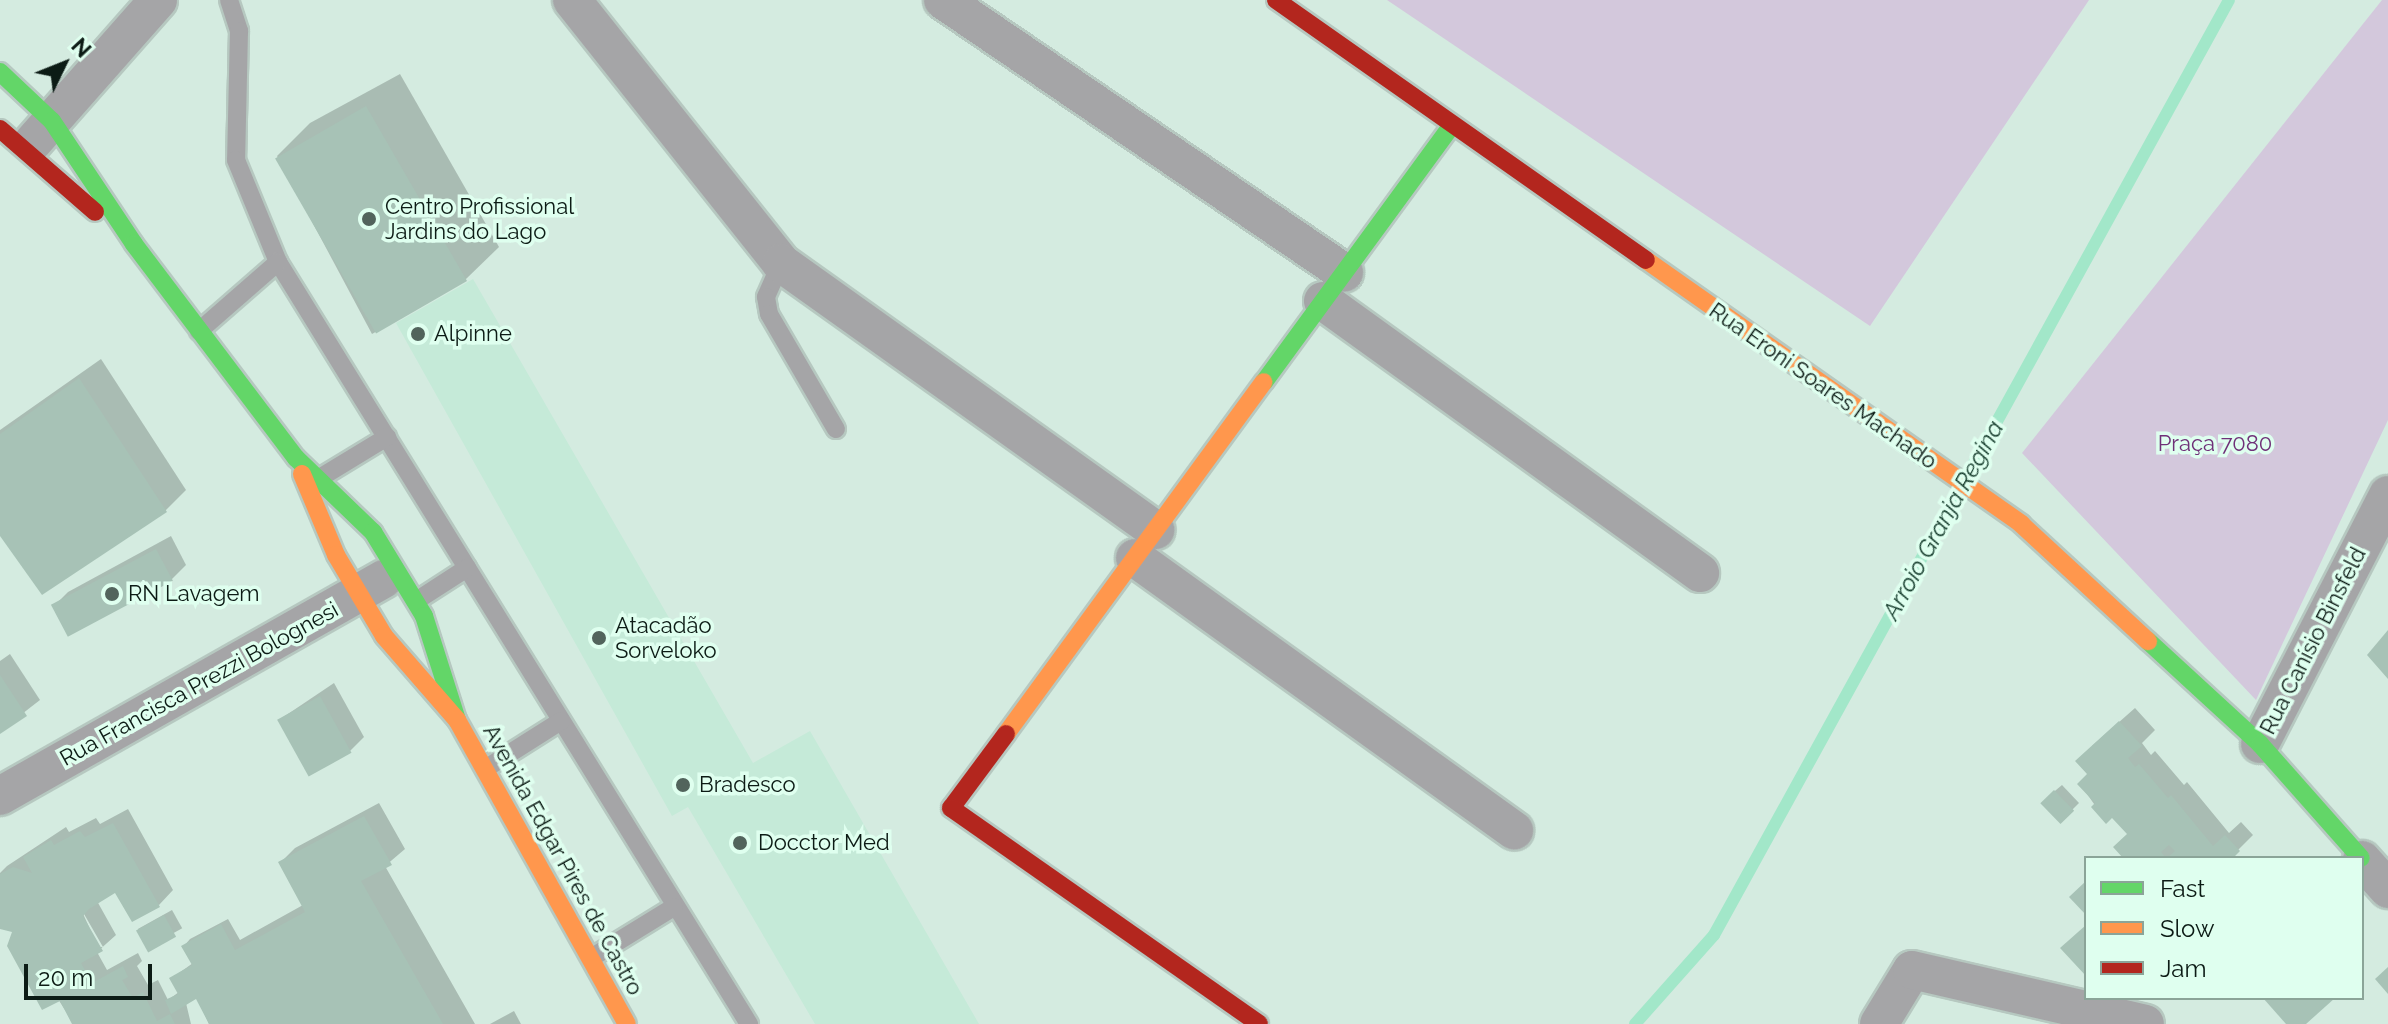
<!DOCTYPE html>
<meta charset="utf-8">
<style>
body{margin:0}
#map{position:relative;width:2388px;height:1024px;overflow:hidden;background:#d4ebe0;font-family:Raleway,sans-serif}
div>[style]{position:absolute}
.built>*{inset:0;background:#c5ead8}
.green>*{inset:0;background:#d3c8dc}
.shadow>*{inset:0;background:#0003;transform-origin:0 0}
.stream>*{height:12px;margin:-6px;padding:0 6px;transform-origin:6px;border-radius:6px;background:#a2e7c9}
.building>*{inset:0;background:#a7c2b6;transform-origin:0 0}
.roads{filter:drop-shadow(2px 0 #b6c8c0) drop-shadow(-2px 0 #b6c8c0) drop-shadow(0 2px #b6c8c0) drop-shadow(0 -2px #b6c8c0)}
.lane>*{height:18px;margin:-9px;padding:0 9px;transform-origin:9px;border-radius:9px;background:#a5a5a7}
.street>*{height:38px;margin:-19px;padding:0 19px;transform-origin:19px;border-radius:19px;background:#a5a5a7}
.fast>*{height:18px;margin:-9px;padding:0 9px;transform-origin:9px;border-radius:9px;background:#63d668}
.slow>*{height:18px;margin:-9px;padding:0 9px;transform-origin:9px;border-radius:9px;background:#ff974d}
.jam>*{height:18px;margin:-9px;padding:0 9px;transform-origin:9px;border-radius:9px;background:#b3261e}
.dots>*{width:22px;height:22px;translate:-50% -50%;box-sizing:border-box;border:4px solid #dfffef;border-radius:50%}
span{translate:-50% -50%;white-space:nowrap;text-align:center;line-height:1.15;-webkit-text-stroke:7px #dfffef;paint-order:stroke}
.poi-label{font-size:22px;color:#0c1b15}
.left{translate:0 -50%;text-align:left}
.street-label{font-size:22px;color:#0c1b15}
.park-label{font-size:22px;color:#6f3078}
.water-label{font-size:24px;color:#183f2f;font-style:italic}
.legend{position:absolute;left:2084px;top:856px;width:280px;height:144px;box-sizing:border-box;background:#dfffef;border:2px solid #8ba498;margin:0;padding:10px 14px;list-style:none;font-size:24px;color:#0c1b15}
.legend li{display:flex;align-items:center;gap:16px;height:40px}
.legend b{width:40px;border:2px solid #8ba498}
.north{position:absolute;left:24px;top:24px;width:80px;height:80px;-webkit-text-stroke:6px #dfffef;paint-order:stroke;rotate:47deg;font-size:22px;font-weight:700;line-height:32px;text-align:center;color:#0c1b15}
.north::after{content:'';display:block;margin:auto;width:28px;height:36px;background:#0c1b15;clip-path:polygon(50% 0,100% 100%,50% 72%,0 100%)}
.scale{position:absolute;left:24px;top:964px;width:128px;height:36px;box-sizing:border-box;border:4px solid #0c1b15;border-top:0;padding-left:10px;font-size:24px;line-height:28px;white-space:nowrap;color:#0c1b15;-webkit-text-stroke:6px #dfffef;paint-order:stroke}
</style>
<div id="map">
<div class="built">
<div style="clip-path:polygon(473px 279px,753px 763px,810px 731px,979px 1024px,815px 1024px,688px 807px,672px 816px,396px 323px)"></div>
</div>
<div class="green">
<div style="clip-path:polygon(1387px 0,2089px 0,1870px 326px)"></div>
<div style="clip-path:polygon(2382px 0,2388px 0,2388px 420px,2256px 700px,2022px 453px)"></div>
</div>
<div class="shadow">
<div style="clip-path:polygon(400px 74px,499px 247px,465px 280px,372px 334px,277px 156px,310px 123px)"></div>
<div style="clip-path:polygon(101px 359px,186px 490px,165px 511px,0 532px,0 430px)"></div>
<div style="clip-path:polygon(171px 536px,186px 565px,172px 579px,53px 607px,68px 592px)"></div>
<div style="clip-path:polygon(10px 654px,40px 700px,0 731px,0 661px)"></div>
<div style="clip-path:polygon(334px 683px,364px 737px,350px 751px,279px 720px)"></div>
<div style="clip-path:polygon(2135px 708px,2155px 730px,2142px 743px,2151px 755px,2155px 751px,2184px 785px,2187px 782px,2229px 833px,2241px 822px,2253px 835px,2230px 858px,2123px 858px,2129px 834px,2112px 815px,2106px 821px,2080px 784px,2090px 774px,2092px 746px)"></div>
<div style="clip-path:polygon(2062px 785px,2079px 803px,2072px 810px,2049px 796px)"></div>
<div style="clip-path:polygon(evenodd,379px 803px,405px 849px,385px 866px,475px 1024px,209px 1024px,197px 997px,186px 1003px,191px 1024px,74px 1024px,14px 930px,0 927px,0 873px,7px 866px,66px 827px,69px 832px,96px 818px,100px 824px,128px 809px,173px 890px,159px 905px,116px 890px,97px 901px,116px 935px,97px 952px,107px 970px,138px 953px,142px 961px,137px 966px,148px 985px,158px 980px,168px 1000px,179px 992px,172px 978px,193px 963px,184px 946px,190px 939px,228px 919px,240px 940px,303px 905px,281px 862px,295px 848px,379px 803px,80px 907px,103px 947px,98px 947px,80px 907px)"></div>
<div style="left:172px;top:910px;width:21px;height:39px;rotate:61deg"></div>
<div style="clip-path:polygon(514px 1011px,521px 1024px,490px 1024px)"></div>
</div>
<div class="stream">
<div style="left:1635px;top:1024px;width:119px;rotate:-48.4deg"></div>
<div style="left:1714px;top:935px;width:1067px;rotate:-61.15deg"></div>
</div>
<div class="building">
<div style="left:366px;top:106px;width:202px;height:105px;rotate:60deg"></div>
<div style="clip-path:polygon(79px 378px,167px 512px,42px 595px,0 536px,0 434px)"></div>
<div style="left:156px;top:549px;width:36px;height:119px;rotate:62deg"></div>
<div style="clip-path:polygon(2388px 630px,2388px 679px,2367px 655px)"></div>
<div style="clip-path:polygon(0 675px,27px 716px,0 734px)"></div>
<div style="left:320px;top:696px;width:65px;height:49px;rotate:61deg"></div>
<div style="clip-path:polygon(2119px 721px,2142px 746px,2128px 758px,2135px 767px,2139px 764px,2168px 798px,2171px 795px,2213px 846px,2225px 835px,2240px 851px,2233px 858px,2167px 858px,2175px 851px,2169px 845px,2161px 852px,2166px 858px,2123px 858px,2113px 847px,2127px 834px,2112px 818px,2106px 824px,2091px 807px,2095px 803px,2077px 784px,2087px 774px,2075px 761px)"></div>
<div style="left:2054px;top:790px;width:29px;height:19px;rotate:46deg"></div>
<div style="clip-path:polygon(364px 816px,392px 865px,361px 881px,443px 1024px,209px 1024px,196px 999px,171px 1014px,165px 1000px,178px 994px,169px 978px,192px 965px,181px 946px,221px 924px,235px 950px,305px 912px,278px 862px)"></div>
<div style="clip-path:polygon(113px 823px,160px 907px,132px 922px,115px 893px,89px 909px,83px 916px,103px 951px,81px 963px,92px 983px,123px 966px,128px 977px,122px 980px,133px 998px,143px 992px,157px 1021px,170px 1014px,175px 1024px,72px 1024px,60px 1001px,42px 1010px,7px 946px,12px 932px,0 929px,0 874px,13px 867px,32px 873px,23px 857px,51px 840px,54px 845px,80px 831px,85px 837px)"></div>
<div style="clip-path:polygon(2086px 881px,2086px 915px,2069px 897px)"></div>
<div style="left:164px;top:915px;width:25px;height:32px;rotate:61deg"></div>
<div style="clip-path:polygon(2086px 925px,2086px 976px,2060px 948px)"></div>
<div style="clip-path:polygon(2388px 967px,2388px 994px,2375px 979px)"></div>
<div style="clip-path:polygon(2263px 998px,2335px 998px,2306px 1024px,2286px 1024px)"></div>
</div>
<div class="roads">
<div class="lane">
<div style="left:229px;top:0;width:33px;rotate:72deg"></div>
<div style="left:239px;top:31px;width:129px;rotate:91.3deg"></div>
<div style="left:236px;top:160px;width:110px;rotate:67.6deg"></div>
<div style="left:278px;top:262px;width:896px;rotate:58.28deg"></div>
<div style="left:781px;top:263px;width:37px;rotate:114deg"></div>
<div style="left:766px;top:297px;width:17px;rotate:80deg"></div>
<div style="left:769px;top:314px;width:133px;rotate:59.8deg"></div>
<div style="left:199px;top:331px;width:105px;rotate:-41.1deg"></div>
<div style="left:318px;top:479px;width:81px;rotate:-31.3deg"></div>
<div style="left:416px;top:601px;width:61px;rotate:-32.9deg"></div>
<div style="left:485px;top:769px;width:90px;rotate:-32.3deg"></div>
<div style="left:591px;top:958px;width:97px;rotate:-31.6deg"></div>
</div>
<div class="street">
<div style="left:572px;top:0;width:336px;rotate:51.5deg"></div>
<div style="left:781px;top:263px;width:460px;rotate:35.5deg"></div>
<div style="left:943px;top:0;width:485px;rotate:34.2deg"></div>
<div style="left:33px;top:142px;width:189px;rotate:-48.6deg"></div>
<div style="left:1323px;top:301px;width:465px;rotate:35.8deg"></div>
<div style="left:1135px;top:558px;width:467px;rotate:35.7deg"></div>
<div style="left:2260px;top:744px;width:280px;rotate:-62.8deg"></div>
<div style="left:0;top:796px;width:441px;rotate:-29.5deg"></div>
<div style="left:2362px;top:860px;width:39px;rotate:48deg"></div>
<div style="left:1879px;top:1024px;width:63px;rotate:-58.6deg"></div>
<div style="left:1912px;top:970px;width:239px;rotate:13deg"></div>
</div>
<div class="fast">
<div style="left:0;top:72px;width:71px;rotate:43.3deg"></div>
<div style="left:52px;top:121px;width:148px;rotate:56.3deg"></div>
<div style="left:134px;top:244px;width:268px;rotate:52.9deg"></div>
<div style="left:296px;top:458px;width:107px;rotate:43.9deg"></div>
<div style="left:373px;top:532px;width:98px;rotate:58.7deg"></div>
<div style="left:424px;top:616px;width:109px;rotate:72.4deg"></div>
<div style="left:1264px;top:382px;width:318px;rotate:-53.8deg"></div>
<div style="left:2148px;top:641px;width:152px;rotate:42.6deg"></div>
<div style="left:2260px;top:744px;width:152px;rotate:48.5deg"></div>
</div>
<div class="slow">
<div style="left:1646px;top:260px;width:459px;rotate:35.1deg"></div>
<div style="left:2021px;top:524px;width:173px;rotate:42.7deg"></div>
<div style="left:302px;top:474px;width:88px;rotate:67.2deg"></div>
<div style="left:336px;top:555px;width:94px;rotate:59.3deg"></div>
<div style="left:384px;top:636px;width:111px;rotate:49deg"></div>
<div style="left:457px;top:720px;width:348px;rotate:60.8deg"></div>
<div style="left:1006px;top:734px;width:436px;rotate:-53.8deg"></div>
</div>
<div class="jam">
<div style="left:1276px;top:0;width:452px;rotate:35.1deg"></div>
<div style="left:0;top:129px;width:126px;rotate:41.1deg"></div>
<div style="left:1006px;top:734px;width:92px;rotate:126.6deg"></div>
<div style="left:951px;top:808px;width:376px;rotate:35deg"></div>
</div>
</div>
<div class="dots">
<div style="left:369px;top:219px;background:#52645c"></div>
<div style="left:418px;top:334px;background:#52645c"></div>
<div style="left:112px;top:594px;background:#52645c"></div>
<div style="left:599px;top:638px;background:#52645c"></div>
<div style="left:683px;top:785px;background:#52645c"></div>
<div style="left:740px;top:843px;background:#52645c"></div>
</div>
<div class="poi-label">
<span class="left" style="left:385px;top:219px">Centro Profissional<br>Jardins do Lago</span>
<span class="left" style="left:434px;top:334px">Alpinne</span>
<span class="left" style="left:128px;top:594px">RN Lavagem</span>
<span class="left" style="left:615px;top:638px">Atacadão<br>Sorveloko</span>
<span class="left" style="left:699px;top:785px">Bradesco</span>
<span class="left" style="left:758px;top:843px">Docctor Med</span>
</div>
<div class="street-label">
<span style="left:1823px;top:386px;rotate:35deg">Rua Eroni Soares Machado</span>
<span style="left:2313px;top:641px;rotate:-63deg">Rua Canísio Binsfeld</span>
<span style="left:199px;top:684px;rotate:-29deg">Rua Francisca Prezzi Bolognesi</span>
<span style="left:563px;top:860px;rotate:61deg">Avenida Edgar Pires de Castro</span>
</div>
<div class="park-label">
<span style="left:2215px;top:444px">Praça 7080</span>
</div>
<div class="water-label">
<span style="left:1943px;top:520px;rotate:-61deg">Arroio Granja Regina</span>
</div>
<ul class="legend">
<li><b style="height:10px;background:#63d668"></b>Fast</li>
<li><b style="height:10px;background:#ff974d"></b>Slow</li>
<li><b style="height:10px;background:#b3261e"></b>Jam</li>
</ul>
<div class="north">N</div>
<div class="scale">20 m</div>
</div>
